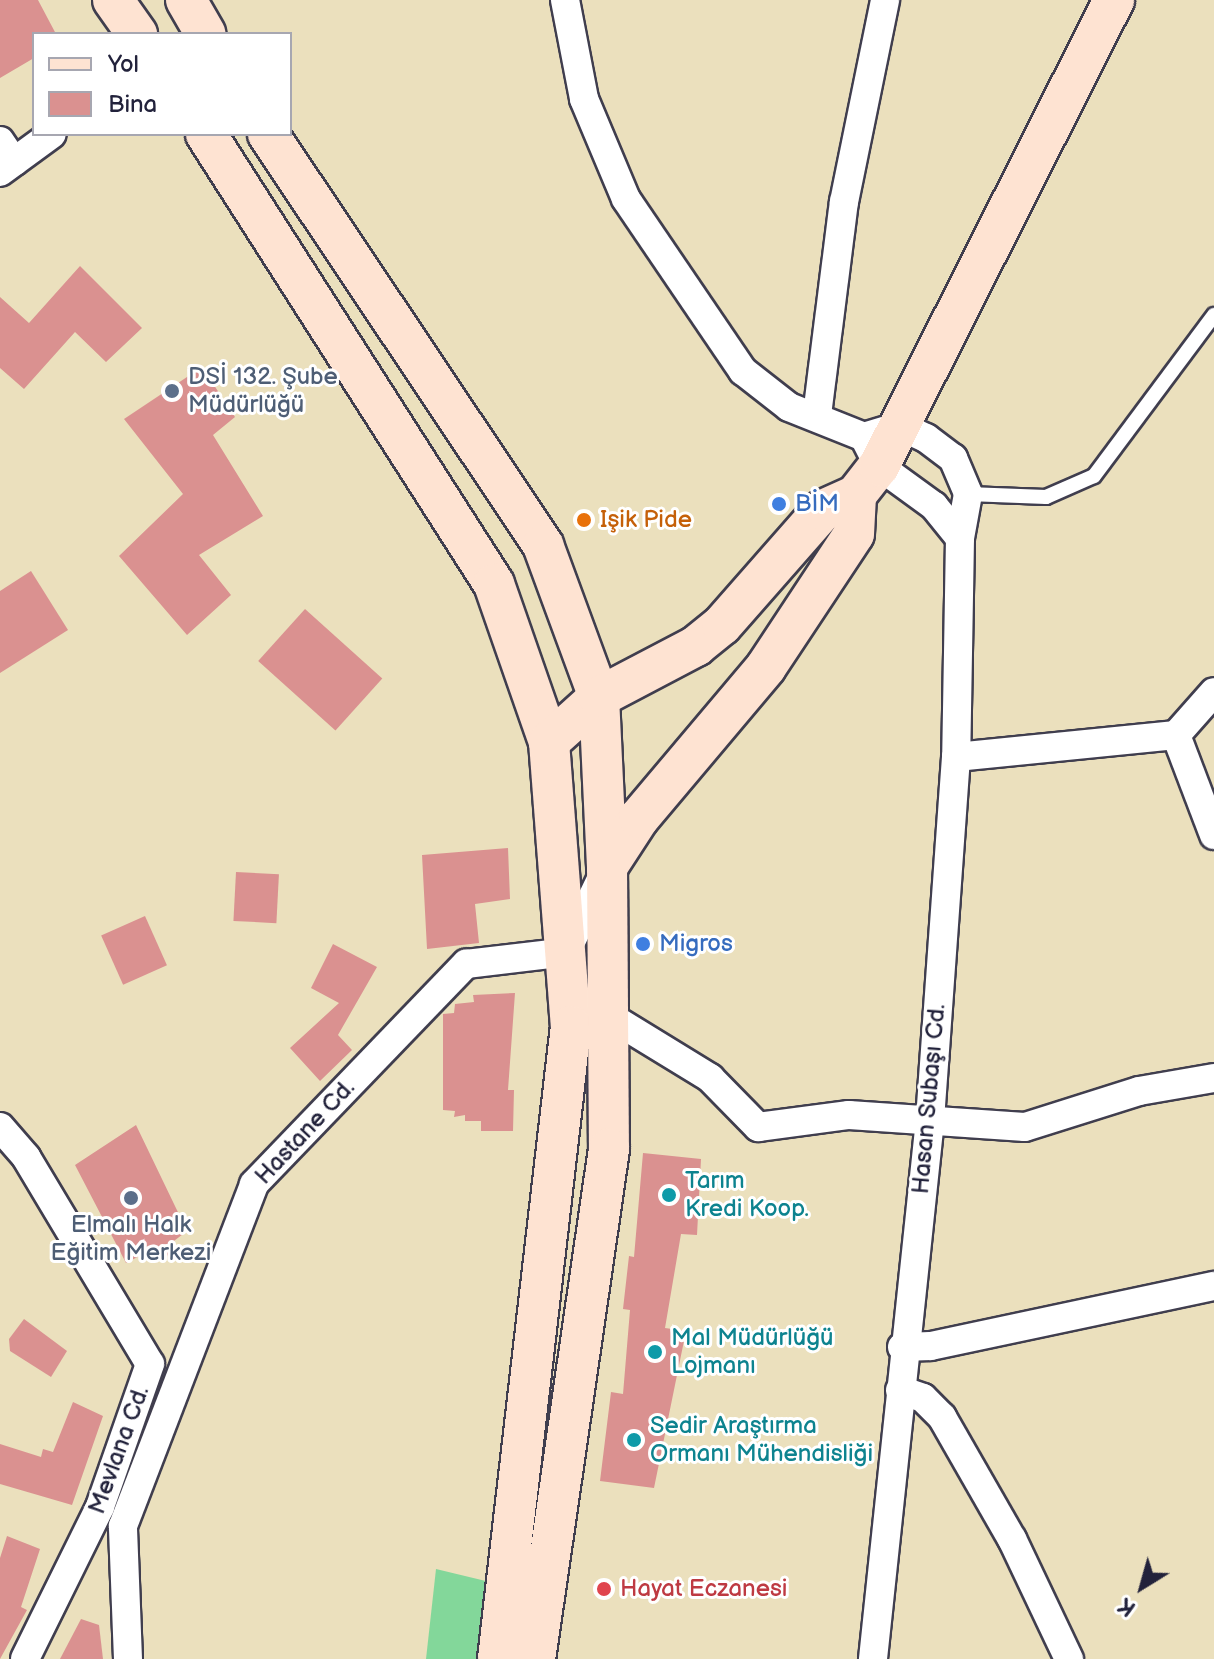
<!DOCTYPE html>
<meta charset="utf-8">
<style>
body{margin:0}
#map{position:relative;width:1214px;height:1659px;overflow:hidden;background:#ebe0bd;font-family:"Balsamiq Sans",sans-serif}
div>[style]{position:absolute}
.green>*{inset:0;background:#83d79a}
.building>*{inset:0;background:#da9190;transform-origin:0 0}
.roads{filter:drop-shadow(2px 0 #403e4e) drop-shadow(-2px 0 #403e4e) drop-shadow(0 2px #403e4e) drop-shadow(0 -2px #403e4e)}
.lane>*{height:14px;margin:-7px;padding:0 7px;transform-origin:7px;border-radius:7px;background:#fff}
.street>*{height:28px;margin:-14px;padding:0 14px;transform-origin:14px;border-radius:14px;background:#fff}
.secondary>*{height:40px;margin:-20px;padding:0 20px;transform-origin:20px;border-radius:20px;background:#fee3d2}
.dots>*{width:22px;height:22px;translate:-50% -50%;box-sizing:border-box;border:4px solid #fff;border-radius:50%}
span{translate:-50% -50%;white-space:nowrap;text-align:center;line-height:1.15;-webkit-text-stroke:6px #fff;paint-order:stroke}
.service-label{font-size:24px;color:#4e5e75}
.left{translate:0 -50%;text-align:left}
.shop-label{font-size:24px;color:#366cbe}
.food-label{font-size:24px;color:#c56008}
.street-label{font-size:24px;color:#22223b}
.culture-label{font-size:24px;color:#0d838f}
.health-label{font-size:24px;color:#be3a42}
.legend{position:absolute;left:32px;top:32px;width:260px;height:104px;box-sizing:border-box;background:#fff;border:2px solid #a7a7b1;margin:0;padding:10px 14px;list-style:none;font-size:24px;color:#22223b}
.legend li{display:flex;align-items:center;gap:16px;height:40px}
.legend b{width:40px;border:2px solid #a7a7b1}
.north{position:absolute;left:1102px;top:1547px;width:80px;height:80px;-webkit-text-stroke:6px #fff;paint-order:stroke;rotate:217deg;font-size:22px;font-weight:700;line-height:32px;text-align:center;color:#22223b}
.north::after{content:'';display:block;margin:auto;width:28px;height:36px;background:#22223b;clip-path:polygon(50% 0,100% 100%,50% 72%,0 100%)}
</style>
<div id="map">
<div class="green">
<div style="clip-path:polygon(436px 1569px,494px 1583px,485px 1659px,426px 1659px)"></div>
</div>
<div class="building">
<div style="clip-path:polygon(0 0,38px 0,56px 34px,34px 34px,34px 58px,0 78px)"></div>
<div style="clip-path:polygon(80px 266px,142px 328px,106px 362px,75px 332px,24px 389px,0 368px,0 297px,29px 323px)"></div>
<div style="clip-path:polygon(202px 367px,235px 417px,213px 435px,263px 516px,199px 555px,231px 595px,187px 635px,119px 556px,183px 494px,124px 419px)"></div>
<div style="clip-path:polygon(31px 571px,68px 630px,0 673px,0 591px)"></div>
<div style="left:305px;top:609px;width:104px;height:70px;rotate:42deg"></div>
<div style="clip-path:polygon(508px 848px,510px 899px,475px 904px,479px 943px,427px 949px,422px 855px)"></div>
<div style="left:236px;top:872px;width:43px;height:49px;rotate:3deg"></div>
<div style="left:145px;top:916px;width:54px;height:48px;rotate:66deg"></div>
<div style="clip-path:polygon(333px 944px,377px 967px,338px 1035px,352px 1050px,320px 1081px,290px 1048px,339px 1003px,311px 988px)"></div>
<div style="clip-path:polygon(515px 993px,508px 1090px,514px 1090px,513px 1131px,481px 1131px,481px 1121px,465px 1121px,465px 1115px,454px 1117px,455px 1111px,443px 1110px,443px 1014px,454px 1013px,455px 1004px,474px 1002px,473px 995px)"></div>
<div style="clip-path:polygon(136px 1125px,187px 1231px,170px 1244px,174px 1253px,153px 1261px,147px 1252px,126px 1263px,75px 1165px)"></div>
<div style="clip-path:polygon(643px 1153px,701px 1159px,697px 1235px,681px 1234px,665px 1328px,686px 1331px,654px 1488px,600px 1481px,611px 1392px,623px 1394px,630px 1310px,623px 1309px,629px 1256px,634px 1257px)"></div>
<div style="clip-path:polygon(24px 1319px,67px 1351px,51px 1377px,10px 1351px,9px 1339px)"></div>
<div style="clip-path:polygon(73px 1402px,103px 1416px,72px 1505px,0 1484px,0 1444px,41px 1457px,43px 1449px,53px 1452px)"></div>
<div style="clip-path:polygon(7px 1536px,40px 1549px,21px 1607px,27px 1610px,0 1659px,0 1558px)"></div>
<div style="clip-path:polygon(81px 1619px,99px 1625px,103px 1659px,60px 1659px)"></div>
</div>
<div class="roads">
<div class="lane">
<div style="left:968px;top:494px;width:78px;rotate:2.2deg"></div>
<div style="left:1046px;top:497px;width:52px;rotate:-23.6deg"></div>
<div style="left:1094px;top:476px;width:201px;rotate:-53.3deg"></div>
</div>
<div class="street">
<div style="left:565px;top:0;width:101px;rotate:79.1deg"></div>
<div style="left:584px;top:99px;width:108px;rotate:67.2deg"></div>
<div style="left:626px;top:199px;width:208px;rotate:55.8deg"></div>
<div style="left:743px;top:371px;width:58px;rotate:38deg"></div>
<div style="left:789px;top:407px;width:81px;rotate:21.8deg"></div>
<div style="left:864px;top:437px;width:33px;rotate:63deg"></div>
<div style="left:879px;top:466px;width:68px;rotate:36deg"></div>
<div style="left:934px;top:506px;width:41px;rotate:50.9deg"></div>
<div style="left:0;top:141px;width:25px;rotate:56deg"></div>
<div style="left:0;top:172px;width:64px;rotate:-36.2deg"></div>
<div style="left:817px;top:415px;width:215px;rotate:-82.8deg"></div>
<div style="left:844px;top:202px;width:206px;rotate:-78.5deg"></div>
<div style="left:864px;top:437px;width:38px;rotate:-17deg"></div>
<div style="left:900px;top:426px;width:29px;rotate:25deg"></div>
<div style="left:926px;top:438px;width:34px;rotate:37deg"></div>
<div style="left:953px;top:458px;width:39px;rotate:67deg"></div>
<div style="left:968px;top:494px;width:45px;rotate:100.3deg"></div>
<div style="left:960px;top:538px;width:219px;rotate:91deg"></div>
<div style="left:956px;top:757px;width:364px;rotate:94.1deg"></div>
<div style="left:930px;top:1120px;width:542px;rotate:96.04deg"></div>
<div style="left:1176px;top:735px;width:107px;rotate:69.2deg"></div>
<div style="left:956px;top:757px;width:221px;rotate:-5.7deg"></div>
<div style="left:1176px;top:735px;width:57px;rotate:-48.5deg"></div>
<div style="left:609px;top:1016px;width:119px;rotate:31.5deg"></div>
<div style="left:710px;top:1078px;width:69px;rotate:45.6deg"></div>
<div style="left:758px;top:1127px;width:92px;rotate:-7.5deg"></div>
<div style="left:849px;top:1115px;width:176px;rotate:3.9deg"></div>
<div style="left:1025px;top:1127px;width:120px;rotate:-17.5deg"></div>
<div style="left:1139px;top:1091px;width:76px;rotate:-9.8deg"></div>
<div style="left:0;top:1127px;width:40px;rotate:49deg"></div>
<div style="left:26px;top:1157px;width:241px;rotate:59.1deg"></div>
<div style="left:150px;top:1364px;width:151px;rotate:109.3deg"></div>
<div style="left:100px;top:1507px;width:169px;rotate:116.3deg"></div>
<div style="left:902px;top:1347px;width:29px;rotate:-2deg"></div>
<div style="left:931px;top:1346px;width:289px;rotate:-12deg"></div>
<div style="left:900px;top:1390px;width:24px;rotate:19deg"></div>
<div style="left:923px;top:1398px;width:27px;rotate:45deg"></div>
<div style="left:942px;top:1417px;width:141px;rotate:60.2deg"></div>
<div style="left:1012px;top:1539px;width:133px;rotate:64.6deg"></div>
<div style="left:128px;top:1659px;width:133px;rotate:-92.2deg"></div>
<div style="left:123px;top:1526px;width:366px;rotate:-69deg"></div>
<div style="left:254px;top:1184px;width:306px;rotate:-46.1deg"></div>
<div style="left:466px;top:964px;width:101px;rotate:-6.8deg"></div>
<div style="left:566px;top:952px;width:85px;rotate:-64.3deg"></div>
</div>
<div class="secondary">
<div style="left:113px;top:0;width:42px;rotate:54.8deg"></div>
<div style="left:186px;top:0;width:39px;rotate:60deg"></div>
<div style="left:206px;top:134px;width:534px;rotate:57.38deg"></div>
<div style="left:494px;top:584px;width:167px;rotate:70.8deg"></div>
<div style="left:549px;top:742px;width:285px;rotate:85.6deg"></div>
<div style="left:571px;top:1026px;width:637px;rotate:96.58deg"></div>
<div style="left:268px;top:134px;width:495px;rotate:56.2deg"></div>
<div style="left:543px;top:545px;width:162px;rotate:69.8deg"></div>
<div style="left:599px;top:697px;width:170px;rotate:87.3deg"></div>
<div style="left:607px;top:867px;width:282px;rotate:89.6deg"></div>
<div style="left:609px;top:1149px;width:515px;rotate:98.26deg"></div>
<div style="left:549px;top:742px;width:67px;rotate:-42deg"></div>
<div style="left:599px;top:697px;width:110px;rotate:-27.7deg"></div>
<div style="left:696px;top:646px;width:33px;rotate:-39deg"></div>
<div style="left:722px;top:625px;width:153px;rotate:-48.7deg"></div>
<div style="left:823px;top:510px;width:36px;rotate:-24deg"></div>
<div style="left:856px;top:495px;width:37px;rotate:-52deg"></div>
<div style="left:879px;top:466px;width:522px;rotate:-63.24deg"></div>
<div style="left:607px;top:867px;width:59px;rotate:-56.9deg"></div>
<div style="left:639px;top:818px;width:197px;rotate:-49.9deg"></div>
<div style="left:766px;top:667px;width:159px;rotate:-56.5deg"></div>
<div style="left:854px;top:534px;width:39px;rotate:-87deg"></div>
</div>
</div>
<div class="dots">
<div style="left:172px;top:391px;background:#5c6f8a"></div>
<div style="left:779px;top:504px;background:#3f7fe0"></div>
<div style="left:584px;top:520px;background:#e8710a"></div>
<div style="left:643px;top:944px;background:#3f7fe0"></div>
<div style="left:669px;top:1195px;background:#0f9aa8"></div>
<div style="left:131px;top:1198px;background:#5c6f8a"></div>
<div style="left:655px;top:1352px;background:#0f9aa8"></div>
<div style="left:634px;top:1440px;background:#0f9aa8"></div>
<div style="left:604px;top:1589px;background:#e0444e"></div>
</div>
<div class="service-label">
<span class="left" style="left:188px;top:391px">DSİ 132. Şube<br>Müdürlüğü</span>
<span style="left:131px;top:1239px">Elmalı Halk<br>Eğitim Merkezi</span>
</div>
<div class="shop-label">
<span class="left" style="left:795px;top:504px">BİM</span>
<span class="left" style="left:659px;top:944px">Migros</span>
</div>
<div class="food-label">
<span class="left" style="left:600px;top:520px">Işik Pide</span>
</div>
<div class="street-label">
<span style="left:929px;top:1099px;rotate:-85deg">Hasan Subaşı Cd.</span>
<span style="left:305px;top:1132px;rotate:-47deg">Hastane Cd.</span>
<span style="left:119px;top:1450px;rotate:-70deg">Mevlana Cd.</span>
</div>
<div class="culture-label">
<span class="left" style="left:685px;top:1195px">Tarım<br>Kredi Koop.</span>
<span class="left" style="left:671px;top:1352px">Mal Müdürlüğü<br>Lojmanı</span>
<span class="left" style="left:650px;top:1440px">Sedir Araştırma<br>Ormanı Mühendisliği</span>
</div>
<div class="health-label">
<span class="left" style="left:620px;top:1589px">Hayat Eczanesi</span>
</div>
<ul class="legend">
<li><b style="height:10px;background:#fee3d2"></b>Yol</li>
<li><b style="height:22px;background:#da9190"></b>Bina</li>
</ul>
<div class="north">K</div>
</div>
